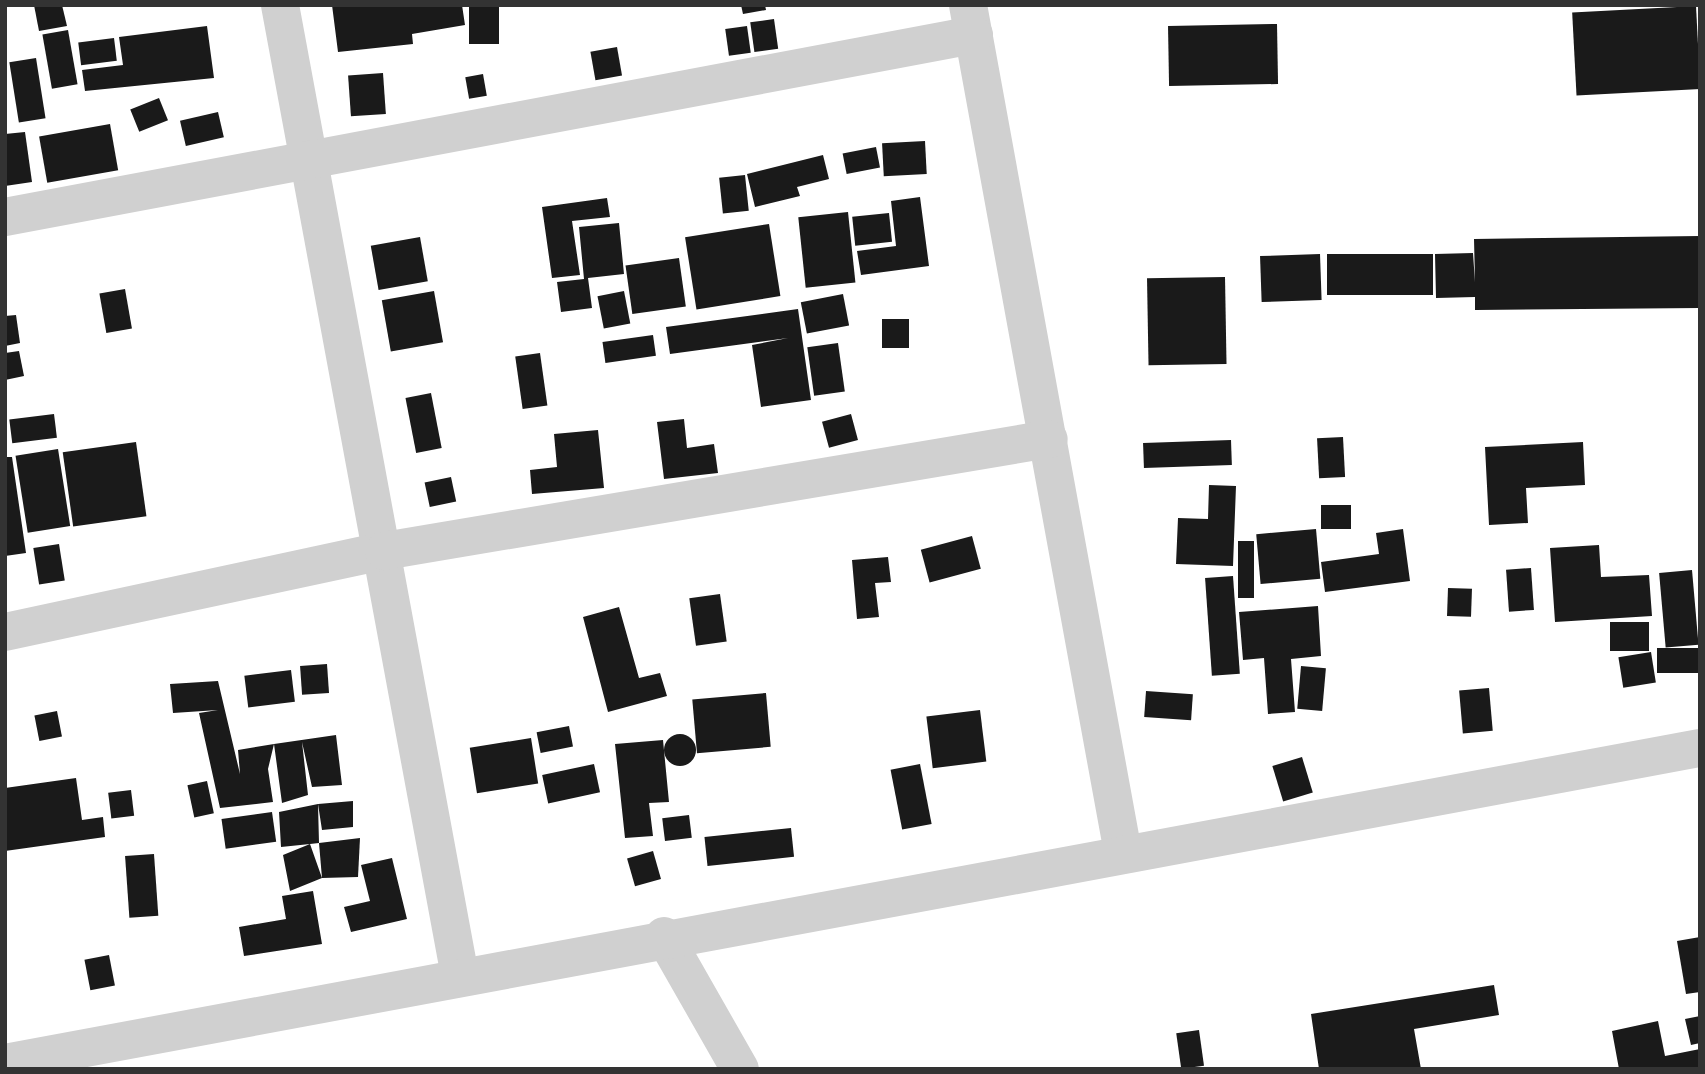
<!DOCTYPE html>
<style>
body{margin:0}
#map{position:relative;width:1705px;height:1074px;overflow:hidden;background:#fff;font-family:"Roboto Condensed",sans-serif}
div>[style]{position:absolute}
.building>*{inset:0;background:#1a1a1a;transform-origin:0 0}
.round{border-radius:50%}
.street>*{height:38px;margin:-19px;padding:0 19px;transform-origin:19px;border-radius:19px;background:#d0d0d0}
span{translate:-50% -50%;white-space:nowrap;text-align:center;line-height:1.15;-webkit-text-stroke:7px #fff;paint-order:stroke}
.frame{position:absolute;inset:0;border:7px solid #333;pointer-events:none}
</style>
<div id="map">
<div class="building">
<div style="clip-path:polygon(34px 5px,62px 5px,67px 26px,39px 31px)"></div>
<div style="clip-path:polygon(332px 5px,462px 5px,465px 25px,412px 34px,413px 44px,338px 52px)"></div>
<div style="left:469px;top:5px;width:30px;height:39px"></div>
<div style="clip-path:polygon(741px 5px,765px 5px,766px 10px,743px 14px)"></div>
<div style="left:1696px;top:6px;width:83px;height:124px;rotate:87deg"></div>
<div style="left:774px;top:19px;width:30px;height:24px;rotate:82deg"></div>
<div style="left:1277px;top:24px;width:60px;height:109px;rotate:89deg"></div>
<div style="clip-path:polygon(207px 26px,214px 78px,85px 91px,82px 70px,123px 65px,119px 37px)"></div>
<div style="left:747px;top:26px;width:27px;height:22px;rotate:82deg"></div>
<div style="left:68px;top:30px;width:55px;height:26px;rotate:80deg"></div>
<div style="left:114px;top:38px;width:23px;height:36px;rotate:83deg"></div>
<div style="left:617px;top:47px;width:29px;height:27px;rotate:80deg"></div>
<div style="left:36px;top:58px;width:61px;height:27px;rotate:81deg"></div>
<div style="left:383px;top:73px;width:41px;height:35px;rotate:86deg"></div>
<div style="left:483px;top:74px;width:22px;height:18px;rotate:80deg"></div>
<div style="left:159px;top:98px;width:24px;height:31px;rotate:68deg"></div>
<div style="left:218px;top:112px;width:26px;height:39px;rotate:77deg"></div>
<div style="left:110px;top:124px;width:47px;height:72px;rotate:80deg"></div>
<div style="clip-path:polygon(25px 132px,32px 182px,5px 186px,5px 134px)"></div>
<div style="left:925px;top:141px;width:33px;height:43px;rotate:87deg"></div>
<div style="left:876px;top:147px;width:21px;height:34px;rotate:79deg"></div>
<div style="clip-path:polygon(823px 155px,829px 179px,797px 187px,800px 196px,755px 207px,747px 174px)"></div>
<div style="left:745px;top:175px;width:36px;height:26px;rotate:84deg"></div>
<div style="clip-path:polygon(920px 197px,929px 266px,861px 275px,857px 251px,896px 246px,891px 201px)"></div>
<div style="clip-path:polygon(607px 198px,610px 217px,572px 221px,580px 275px,552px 278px,542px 207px)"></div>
<div style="left:848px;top:212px;width:71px;height:50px;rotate:84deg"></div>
<div style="left:889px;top:213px;width:29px;height:37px;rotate:84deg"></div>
<div style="clip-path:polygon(619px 223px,624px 274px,588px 278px,592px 308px,561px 312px,557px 282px,584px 279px,579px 227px)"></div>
<div style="left:769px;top:224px;width:73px;height:85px;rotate:81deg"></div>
<div style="clip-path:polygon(1700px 236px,1700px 308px,1475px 310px,1475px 297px,1436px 298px,1435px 254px,1473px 253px,1475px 282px,1474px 239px)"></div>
<div style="left:420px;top:237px;width:45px;height:50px;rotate:80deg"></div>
<div style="left:1320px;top:254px;width:46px;height:60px;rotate:88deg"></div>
<div style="left:1433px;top:254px;width:41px;height:106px;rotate:90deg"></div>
<div style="left:679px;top:258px;width:49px;height:54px;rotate:82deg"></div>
<div style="left:1225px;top:277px;width:87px;height:78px;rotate:89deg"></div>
<div style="left:125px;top:289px;width:40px;height:26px;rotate:80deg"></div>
<div style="left:434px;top:291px;width:52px;height:53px;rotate:80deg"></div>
<div style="left:624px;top:291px;width:33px;height:27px;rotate:79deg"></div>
<div style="left:843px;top:294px;width:32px;height:43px;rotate:79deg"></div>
<div style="clip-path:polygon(798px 309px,811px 400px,761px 407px,752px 345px,788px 338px,670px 354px,666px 327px)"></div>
<div style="clip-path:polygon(16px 315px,20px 343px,5px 346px,5px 316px)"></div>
<div style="left:882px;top:319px;width:27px;height:29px"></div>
<div style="left:653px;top:335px;width:21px;height:51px;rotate:82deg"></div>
<div style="left:838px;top:343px;width:49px;height:31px;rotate:82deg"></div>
<div style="clip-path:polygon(19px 351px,24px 376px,5px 380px,5px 353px)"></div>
<div style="left:540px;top:353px;width:53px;height:25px;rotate:82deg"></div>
<div style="left:431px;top:393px;width:56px;height:26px;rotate:79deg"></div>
<div style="left:54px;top:414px;width:24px;height:45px;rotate:83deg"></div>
<div style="left:851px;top:414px;width:27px;height:30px;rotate:75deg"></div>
<div style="clip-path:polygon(684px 419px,687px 448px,714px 444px,718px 473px,664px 479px,657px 422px)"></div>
<div style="clip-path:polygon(598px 430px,604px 488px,532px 494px,530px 470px,557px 467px,554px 434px)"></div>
<div style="left:1343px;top:437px;width:40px;height:26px;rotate:87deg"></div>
<div style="left:1231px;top:440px;width:25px;height:88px;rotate:88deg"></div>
<div style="left:136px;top:442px;width:75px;height:74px;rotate:82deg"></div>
<div style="clip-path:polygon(1583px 442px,1585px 485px,1526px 488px,1528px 523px,1489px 525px,1485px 447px)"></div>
<div style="left:58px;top:449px;width:78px;height:43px;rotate:81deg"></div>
<div style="clip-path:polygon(5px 457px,12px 457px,26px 553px,5px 556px)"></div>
<div style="left:451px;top:477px;width:25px;height:27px;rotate:78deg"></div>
<div style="clip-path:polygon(1209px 485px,1236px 486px,1233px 566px,1176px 564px,1178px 518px,1208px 519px)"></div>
<div style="left:1321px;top:505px;width:30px;height:24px"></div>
<div style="left:1316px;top:529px;width:50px;height:60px;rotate:85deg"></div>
<div style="clip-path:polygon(1403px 529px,1410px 581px,1325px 592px,1321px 562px,1379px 554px,1376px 533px)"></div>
<div style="left:972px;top:536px;width:34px;height:53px;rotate:75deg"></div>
<div style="left:1254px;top:541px;width:57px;height:16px;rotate:90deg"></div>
<div style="left:59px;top:544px;width:37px;height:26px;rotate:81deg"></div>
<div style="clip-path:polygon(1599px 545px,1601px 577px,1649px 575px,1652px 616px,1555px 622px,1550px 548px)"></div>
<div style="clip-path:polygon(888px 557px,891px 582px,875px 583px,879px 617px,857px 619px,852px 560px)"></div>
<div style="left:1531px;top:568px;width:42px;height:25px;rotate:86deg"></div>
<div style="left:1692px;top:570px;width:75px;height:33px;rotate:85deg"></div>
<div style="left:1233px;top:576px;width:98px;height:28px;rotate:86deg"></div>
<div style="left:1448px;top:588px;width:24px;height:28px;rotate:2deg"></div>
<div style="left:720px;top:594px;width:48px;height:31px;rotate:82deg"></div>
<div style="clip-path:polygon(1318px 606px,1321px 656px,1291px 659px,1295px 712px,1268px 714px,1264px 658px,1243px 660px,1239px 612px)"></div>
<div style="clip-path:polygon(619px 607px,639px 678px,660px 673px,667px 696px,608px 712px,583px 617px)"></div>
<div style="left:1649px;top:622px;width:29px;height:39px;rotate:90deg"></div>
<div style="left:1700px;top:648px;width:25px;height:43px;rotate:90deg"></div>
<div style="left:1651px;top:652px;width:31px;height:33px;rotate:81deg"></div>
<div style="left:327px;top:664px;width:29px;height:27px;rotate:86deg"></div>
<div style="left:1301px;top:666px;width:25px;height:43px;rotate:5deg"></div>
<div style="left:291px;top:670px;width:32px;height:47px;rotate:83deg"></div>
<div style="clip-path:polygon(218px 681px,240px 774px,238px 750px,274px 744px,268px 769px,273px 802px,220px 808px,199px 713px,218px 710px,173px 713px,170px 684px)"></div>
<div style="left:1489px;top:688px;width:43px;height:30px;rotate:85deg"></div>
<div style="left:1146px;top:691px;width:47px;height:26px;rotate:4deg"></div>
<div style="left:766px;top:693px;width:54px;height:74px;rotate:85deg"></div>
<div style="left:980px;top:710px;width:52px;height:54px;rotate:83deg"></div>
<div style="left:57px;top:711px;width:26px;height:23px;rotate:79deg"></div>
<div style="left:569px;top:726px;width:21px;height:33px;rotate:79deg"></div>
<div class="round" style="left:664px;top:734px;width:32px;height:32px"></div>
<div style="clip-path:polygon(336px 735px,342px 785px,312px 787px,302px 742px,308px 795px,282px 803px,274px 744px)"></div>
<div style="left:531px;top:738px;width:46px;height:62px;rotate:81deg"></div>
<div style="clip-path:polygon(663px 740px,669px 802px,649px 803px,653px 836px,625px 838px,615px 744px)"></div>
<div style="left:1302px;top:757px;width:37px;height:31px;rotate:73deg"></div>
<div style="left:594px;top:764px;width:29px;height:53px;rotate:78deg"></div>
<div style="left:920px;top:764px;width:61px;height:30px;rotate:79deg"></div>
<div style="clip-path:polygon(76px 778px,82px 820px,103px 817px,105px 837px,5px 851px,5px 788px)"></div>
<div style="left:207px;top:781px;width:33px;height:20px;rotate:78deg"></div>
<div style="left:131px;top:790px;width:26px;height:23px;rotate:83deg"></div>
<div style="clip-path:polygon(353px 801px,353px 827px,322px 830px,318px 804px,319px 843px,310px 844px,322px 878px,290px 891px,283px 855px,310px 844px,281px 847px,279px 812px,318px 804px)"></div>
<div style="left:272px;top:812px;width:30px;height:51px;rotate:82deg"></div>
<div style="left:689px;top:815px;width:23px;height:27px;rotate:83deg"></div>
<div style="left:791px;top:828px;width:29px;height:87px;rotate:84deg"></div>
<div style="clip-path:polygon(360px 838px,358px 877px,322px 878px,319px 843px)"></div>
<div style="left:653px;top:851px;width:29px;height:27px;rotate:74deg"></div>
<div style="left:154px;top:854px;width:62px;height:29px;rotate:86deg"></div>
<div style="clip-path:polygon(392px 858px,407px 919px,351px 932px,344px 907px,370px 901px,361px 865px)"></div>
<div style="clip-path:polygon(313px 891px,322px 944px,244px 956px,239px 927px,286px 919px,282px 896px)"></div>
<div style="clip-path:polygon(1700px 937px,1700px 992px,1686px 994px,1677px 941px)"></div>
<div style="left:109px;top:955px;width:31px;height:25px;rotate:79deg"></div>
<div style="clip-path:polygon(1494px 985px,1499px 1015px,1414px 1029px,1421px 1069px,1319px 1069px,1311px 1014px)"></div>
<div style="clip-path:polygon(1700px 1016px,1700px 1043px,1691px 1045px,1685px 1019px)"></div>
<div style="clip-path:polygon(1658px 1021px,1665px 1056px,1700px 1049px,1700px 1069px,1619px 1069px,1612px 1031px)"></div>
<div style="left:1199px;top:1030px;width:36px;height:23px;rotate:82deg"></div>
</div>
<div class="street">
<div style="left:280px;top:5px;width:988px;rotate:79.5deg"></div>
<div style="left:968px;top:5px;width:862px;rotate:79.64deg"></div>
<div style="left:5px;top:217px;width:986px;rotate:-10.64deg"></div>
<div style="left:5px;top:632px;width:388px;rotate:-12.1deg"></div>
<div style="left:384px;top:551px;width:674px;rotate:-9.56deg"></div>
<div style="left:664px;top:936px;width:153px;rotate:60.3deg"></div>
<div style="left:5px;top:1063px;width:1724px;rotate:-10.53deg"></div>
</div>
<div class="frame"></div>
</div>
